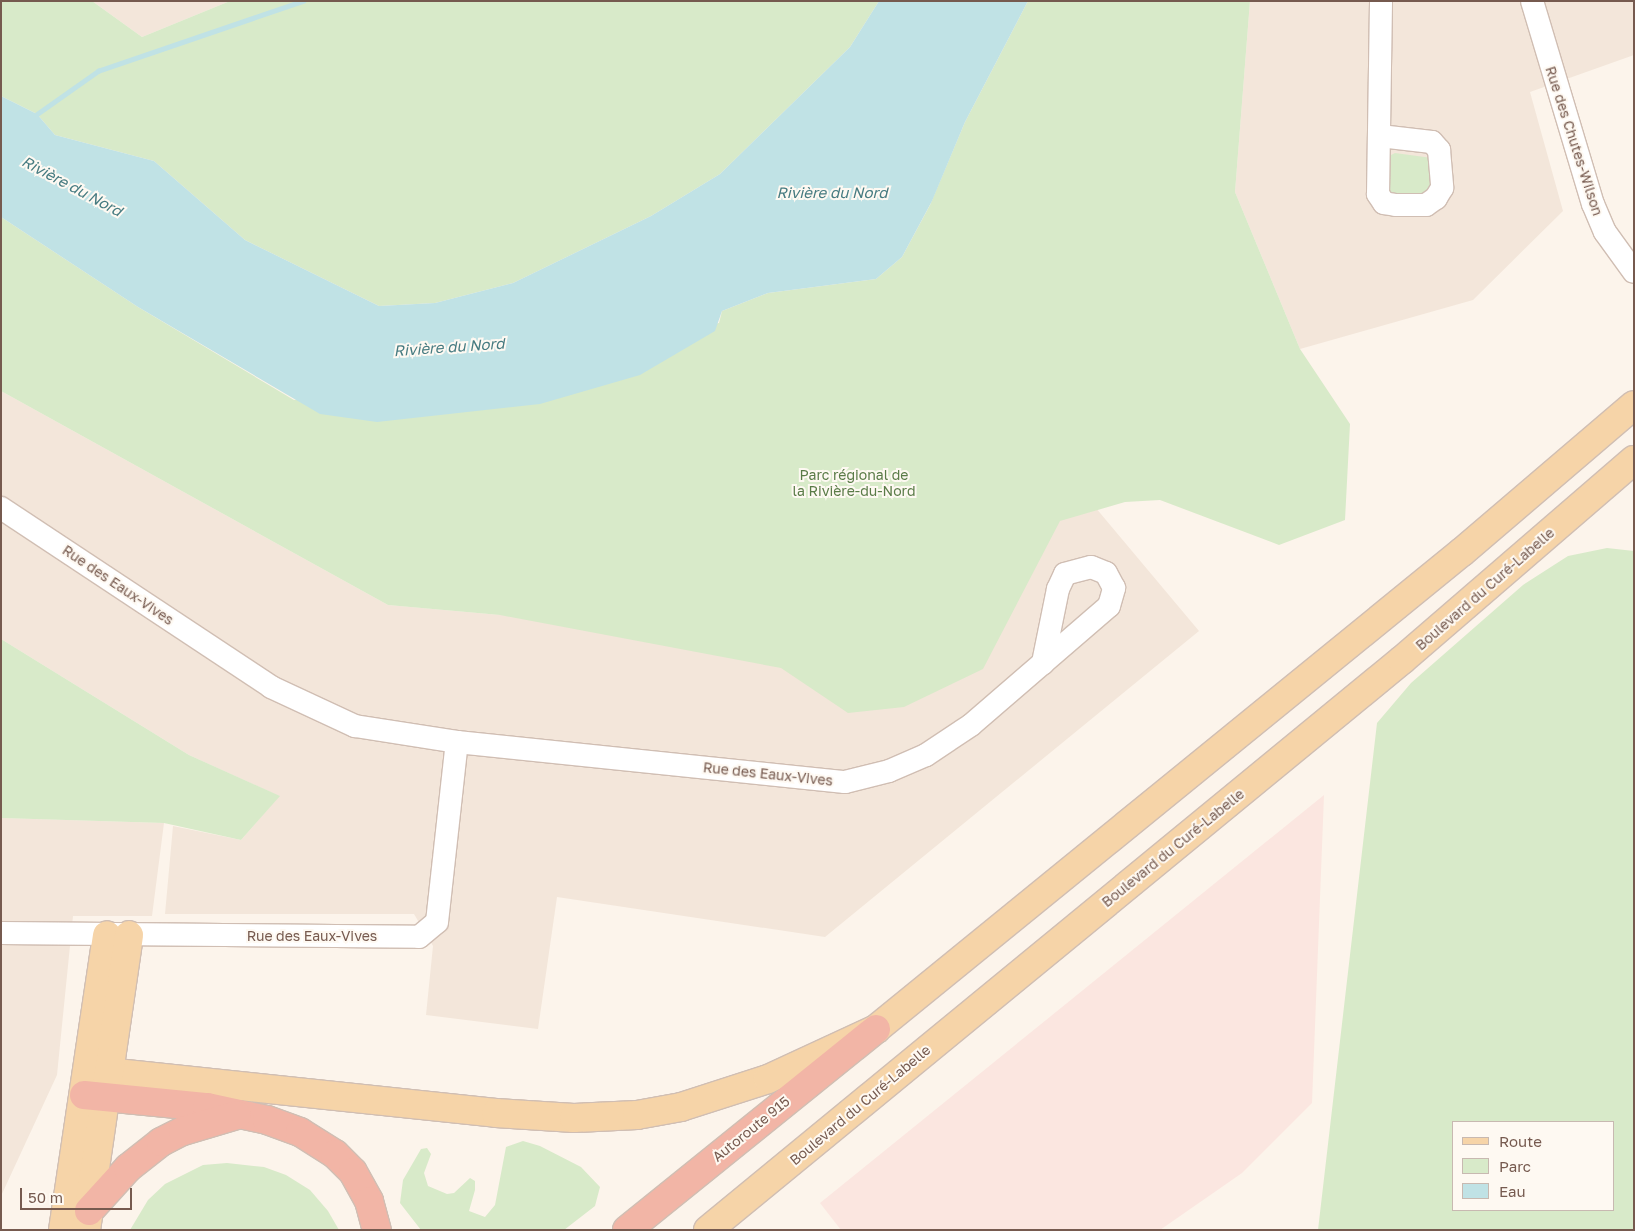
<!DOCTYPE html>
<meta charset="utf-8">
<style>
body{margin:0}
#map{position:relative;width:1635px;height:1231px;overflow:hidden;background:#fcf4eb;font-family:"Golos Text",sans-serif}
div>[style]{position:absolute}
.residential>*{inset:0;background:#f3e6da}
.commercial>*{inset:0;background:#fbe6e0}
.green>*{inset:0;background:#d8eac9}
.water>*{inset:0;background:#c0e2e5}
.stream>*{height:4.5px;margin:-2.25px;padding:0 2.25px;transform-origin:2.25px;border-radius:2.25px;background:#c0e2e5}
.roads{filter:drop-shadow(1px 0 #d0beb3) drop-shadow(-1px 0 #d0beb3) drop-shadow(0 1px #d0beb3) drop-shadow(0 -1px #d0beb3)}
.minor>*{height:22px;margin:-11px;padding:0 11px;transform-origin:11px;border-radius:11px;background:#fff}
.major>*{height:28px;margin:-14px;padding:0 14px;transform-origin:14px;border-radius:14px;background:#f6d4a8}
.highway>*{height:28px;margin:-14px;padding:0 14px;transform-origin:14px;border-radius:14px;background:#f2b5a6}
span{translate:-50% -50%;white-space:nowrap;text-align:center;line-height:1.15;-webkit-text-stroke:4px #fef9f2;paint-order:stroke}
.street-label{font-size:14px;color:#765a4f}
.park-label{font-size:14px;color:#5a7b47}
.water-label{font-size:15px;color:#467b81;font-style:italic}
.frame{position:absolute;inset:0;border:2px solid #765a4f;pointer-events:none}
.legend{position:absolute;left:1452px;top:1121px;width:162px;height:90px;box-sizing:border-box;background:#fef9f2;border:1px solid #c8b9b1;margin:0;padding:6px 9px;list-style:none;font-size:15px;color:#765a4f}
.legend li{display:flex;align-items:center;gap:10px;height:25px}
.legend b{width:25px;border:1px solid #c8b9b1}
.scale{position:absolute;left:20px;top:1188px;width:112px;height:22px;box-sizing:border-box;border:2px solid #765a4f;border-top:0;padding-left:6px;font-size:15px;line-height:18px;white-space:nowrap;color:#765a4f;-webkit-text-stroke:4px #fef9f2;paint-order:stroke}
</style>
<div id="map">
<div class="residential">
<div style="clip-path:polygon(92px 1px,230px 1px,142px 37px)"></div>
<div style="clip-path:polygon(1250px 1px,1634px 1px,1634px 55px,1530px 92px,1563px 211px,1473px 300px,1300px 349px,1235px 192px)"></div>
<div style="clip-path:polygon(1px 391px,388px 605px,500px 615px,1059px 464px,1199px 631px,825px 937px,557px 897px,538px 1029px,426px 1015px,433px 946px,414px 914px,165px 914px,173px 826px,241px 840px,279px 796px,189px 755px,1px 639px)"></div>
<div style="clip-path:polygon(1px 818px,164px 823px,152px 916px,73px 916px,57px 1075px,1px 1196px)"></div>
</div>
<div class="commercial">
<div style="clip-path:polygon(1324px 795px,1312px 1103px,1242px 1173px,1160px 1230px,841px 1230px,820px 1203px)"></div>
</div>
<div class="green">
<div style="clip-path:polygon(1px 1px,92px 1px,142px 37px,230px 1px,879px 1px,850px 47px,720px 174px,651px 216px,513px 283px,435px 303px,379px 306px,245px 240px,154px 161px,55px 135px,37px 114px,1px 96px)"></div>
<div style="clip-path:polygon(1028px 1px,1250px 1px,1235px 192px,1300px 349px,1350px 424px,1345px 520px,1279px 545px,1160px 500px,1125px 502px,1060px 521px,983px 669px,904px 707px,848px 713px,781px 668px,500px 615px,388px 605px,1px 391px,1px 217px,138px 307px,294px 400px,719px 323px,722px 311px,768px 293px,876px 279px,902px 257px,930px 205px,965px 122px)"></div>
<div style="clip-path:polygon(1395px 153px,1432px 158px,1433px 194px,1387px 198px,1387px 157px)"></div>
<div style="clip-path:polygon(evenodd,1607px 548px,1634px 551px,1634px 1230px,1318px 1230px,1377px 723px,1411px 683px,1523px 585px,1568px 556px,1607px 548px,1614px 1122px,1614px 1210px,1454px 1210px,1454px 1122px,1614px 1122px)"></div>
<div style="clip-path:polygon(1px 639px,189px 755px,280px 796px,241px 840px,164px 823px,1px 818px)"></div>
<div style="clip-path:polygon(523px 1141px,540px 1146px,581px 1167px,600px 1187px,595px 1206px,564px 1230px,421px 1230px,400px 1203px,403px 1180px,421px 1149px,427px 1148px,431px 1154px,424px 1173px,428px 1186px,447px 1194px,454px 1193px,470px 1178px,475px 1181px,475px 1190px,469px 1211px,485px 1217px,495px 1205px,506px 1147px)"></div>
<div style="clip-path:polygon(227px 1163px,264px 1167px,286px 1175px,310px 1190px,328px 1211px,339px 1230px,130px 1230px,148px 1200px,165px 1184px,203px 1165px)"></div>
</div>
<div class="water">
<div style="clip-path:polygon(879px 1px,1028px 1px,965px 122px,932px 201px,902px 257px,876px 279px,768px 293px,722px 311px,715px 331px,640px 375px,540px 404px,377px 422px,320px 414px,138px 307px,1px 217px,1px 96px,37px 114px,55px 135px,154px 161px,245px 240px,379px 306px,435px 303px,513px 283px,651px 216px,720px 174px,850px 47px)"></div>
</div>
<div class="stream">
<div style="left:37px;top:114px;width:75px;rotate:-35.2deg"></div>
<div style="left:98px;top:71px;width:217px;rotate:-18.9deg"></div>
</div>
<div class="roads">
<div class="minor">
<div style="left:1532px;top:1px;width:212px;rotate:73.3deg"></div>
<div style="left:1593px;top:204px;width:30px;rotate:67deg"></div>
<div style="left:1605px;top:232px;width:49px;rotate:54.1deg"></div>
<div style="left:1380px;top:136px;width:52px;rotate:6.6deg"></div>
<div style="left:1432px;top:142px;width:11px;rotate:49deg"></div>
<div style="left:1439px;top:150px;width:38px;rotate:85deg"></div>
<div style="left:1442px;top:188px;width:12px;rotate:121deg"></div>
<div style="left:1436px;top:198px;width:12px;rotate:145deg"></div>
<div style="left:1426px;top:205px;width:30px;rotate:180deg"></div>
<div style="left:1396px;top:205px;width:12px;rotate:-171deg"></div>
<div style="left:1384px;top:203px;width:11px;rotate:-124deg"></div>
<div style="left:1378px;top:194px;width:193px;rotate:-89.1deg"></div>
<div style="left:1px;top:508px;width:324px;rotate:33.5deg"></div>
<div style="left:271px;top:687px;width:93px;rotate:24.9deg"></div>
<div style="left:355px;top:726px;width:103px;rotate:8.9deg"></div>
<div style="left:457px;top:742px;width:390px;rotate:5.9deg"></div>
<div style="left:845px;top:782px;width:45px;rotate:-14deg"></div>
<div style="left:889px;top:771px;width:40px;rotate:-23.4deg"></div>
<div style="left:926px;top:755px;width:54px;rotate:-33.7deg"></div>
<div style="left:971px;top:725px;width:182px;rotate:-40.8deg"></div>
<div style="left:1109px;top:606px;width:19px;rotate:-74deg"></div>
<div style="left:1114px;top:588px;width:17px;rotate:-118deg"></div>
<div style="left:1106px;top:573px;width:16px;rotate:-158deg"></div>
<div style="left:1091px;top:567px;width:27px;rotate:165deg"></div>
<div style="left:1065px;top:574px;width:17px;rotate:115deg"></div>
<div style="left:1058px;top:589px;width:76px;rotate:101.5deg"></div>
<div style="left:1px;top:933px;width:418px;rotate:0.5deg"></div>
<div style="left:419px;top:937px;width:23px;rotate:-40deg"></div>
<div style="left:437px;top:922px;width:181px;rotate:-83.7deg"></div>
</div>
<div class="major">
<div style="left:88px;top:1070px;width:410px;rotate:6deg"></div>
<div style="left:496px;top:1113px;width:78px;rotate:3.7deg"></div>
<div style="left:574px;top:1118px;width:63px;rotate:-2.7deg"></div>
<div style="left:637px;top:1115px;width:45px;rotate:-10.3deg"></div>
<div style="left:681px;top:1107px;width:91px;rotate:-17.8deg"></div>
<div style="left:768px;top:1079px;width:119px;rotate:-24.8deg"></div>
<div style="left:876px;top:1029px;width:756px;rotate:-39.15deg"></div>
<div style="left:1462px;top:552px;width:226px;rotate:-40.5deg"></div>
<div style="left:63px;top:1230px;width:298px;rotate:-81.5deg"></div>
<div style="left:86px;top:1230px;width:298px;rotate:-81.7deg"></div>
<div style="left:708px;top:1230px;width:898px;rotate:-39.4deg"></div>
<div style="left:1402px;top:660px;width:306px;rotate:-40.8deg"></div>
</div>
<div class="highway">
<div style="left:84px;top:1095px;width:124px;rotate:5.6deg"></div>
<div style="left:207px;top:1107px;width:61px;rotate:12.2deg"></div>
<div style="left:267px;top:1120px;width:35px;rotate:20deg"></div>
<div style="left:300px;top:1132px;width:41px;rotate:32.2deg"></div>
<div style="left:335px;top:1154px;width:25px;rotate:45deg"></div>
<div style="left:353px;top:1172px;width:33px;rotate:61deg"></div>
<div style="left:369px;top:1201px;width:30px;rotate:75deg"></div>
<div style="left:89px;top:1211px;width:58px;rotate:-47.8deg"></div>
<div style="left:128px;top:1168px;width:42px;rotate:-38.2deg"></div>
<div style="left:161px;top:1142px;width:25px;rotate:-27deg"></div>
<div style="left:183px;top:1131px;width:56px;rotate:-16.5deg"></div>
<div style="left:627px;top:1230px;width:320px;rotate:-38.9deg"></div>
</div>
</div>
<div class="street-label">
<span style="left:1574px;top:141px;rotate:72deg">Rue des Chutes-Wilson</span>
<span style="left:118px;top:585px;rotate:34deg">Rue des Eaux-Vives</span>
<span style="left:1485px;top:589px;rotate:-41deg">Boulevard du Curé-Labelle</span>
<span style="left:768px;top:774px;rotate:6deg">Rue des Eaux-Vives</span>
<span style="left:1173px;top:848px;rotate:-39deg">Boulevard du Curé-Labelle</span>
<span style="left:312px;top:936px">Rue des Eaux-Vives</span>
<span style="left:860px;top:1105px;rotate:-40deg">Boulevard du Curé-Labelle</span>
<span style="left:751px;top:1129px;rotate:-39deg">Autoroute 915</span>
</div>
<div class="park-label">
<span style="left:854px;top:483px">Parc régional de<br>la Rivière-du-Nord</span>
</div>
<div class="water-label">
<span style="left:72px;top:186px;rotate:28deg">Rivière du Nord</span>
<span style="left:832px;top:193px">Rivière du Nord</span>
<span style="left:449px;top:347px;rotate:-4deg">Rivière du Nord</span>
</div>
<div class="frame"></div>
<ul class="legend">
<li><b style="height:6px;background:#f6d4a8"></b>Route</li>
<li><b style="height:14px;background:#d8eac9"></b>Parc</li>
<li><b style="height:14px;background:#c0e2e5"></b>Eau</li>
</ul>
<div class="scale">50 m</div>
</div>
